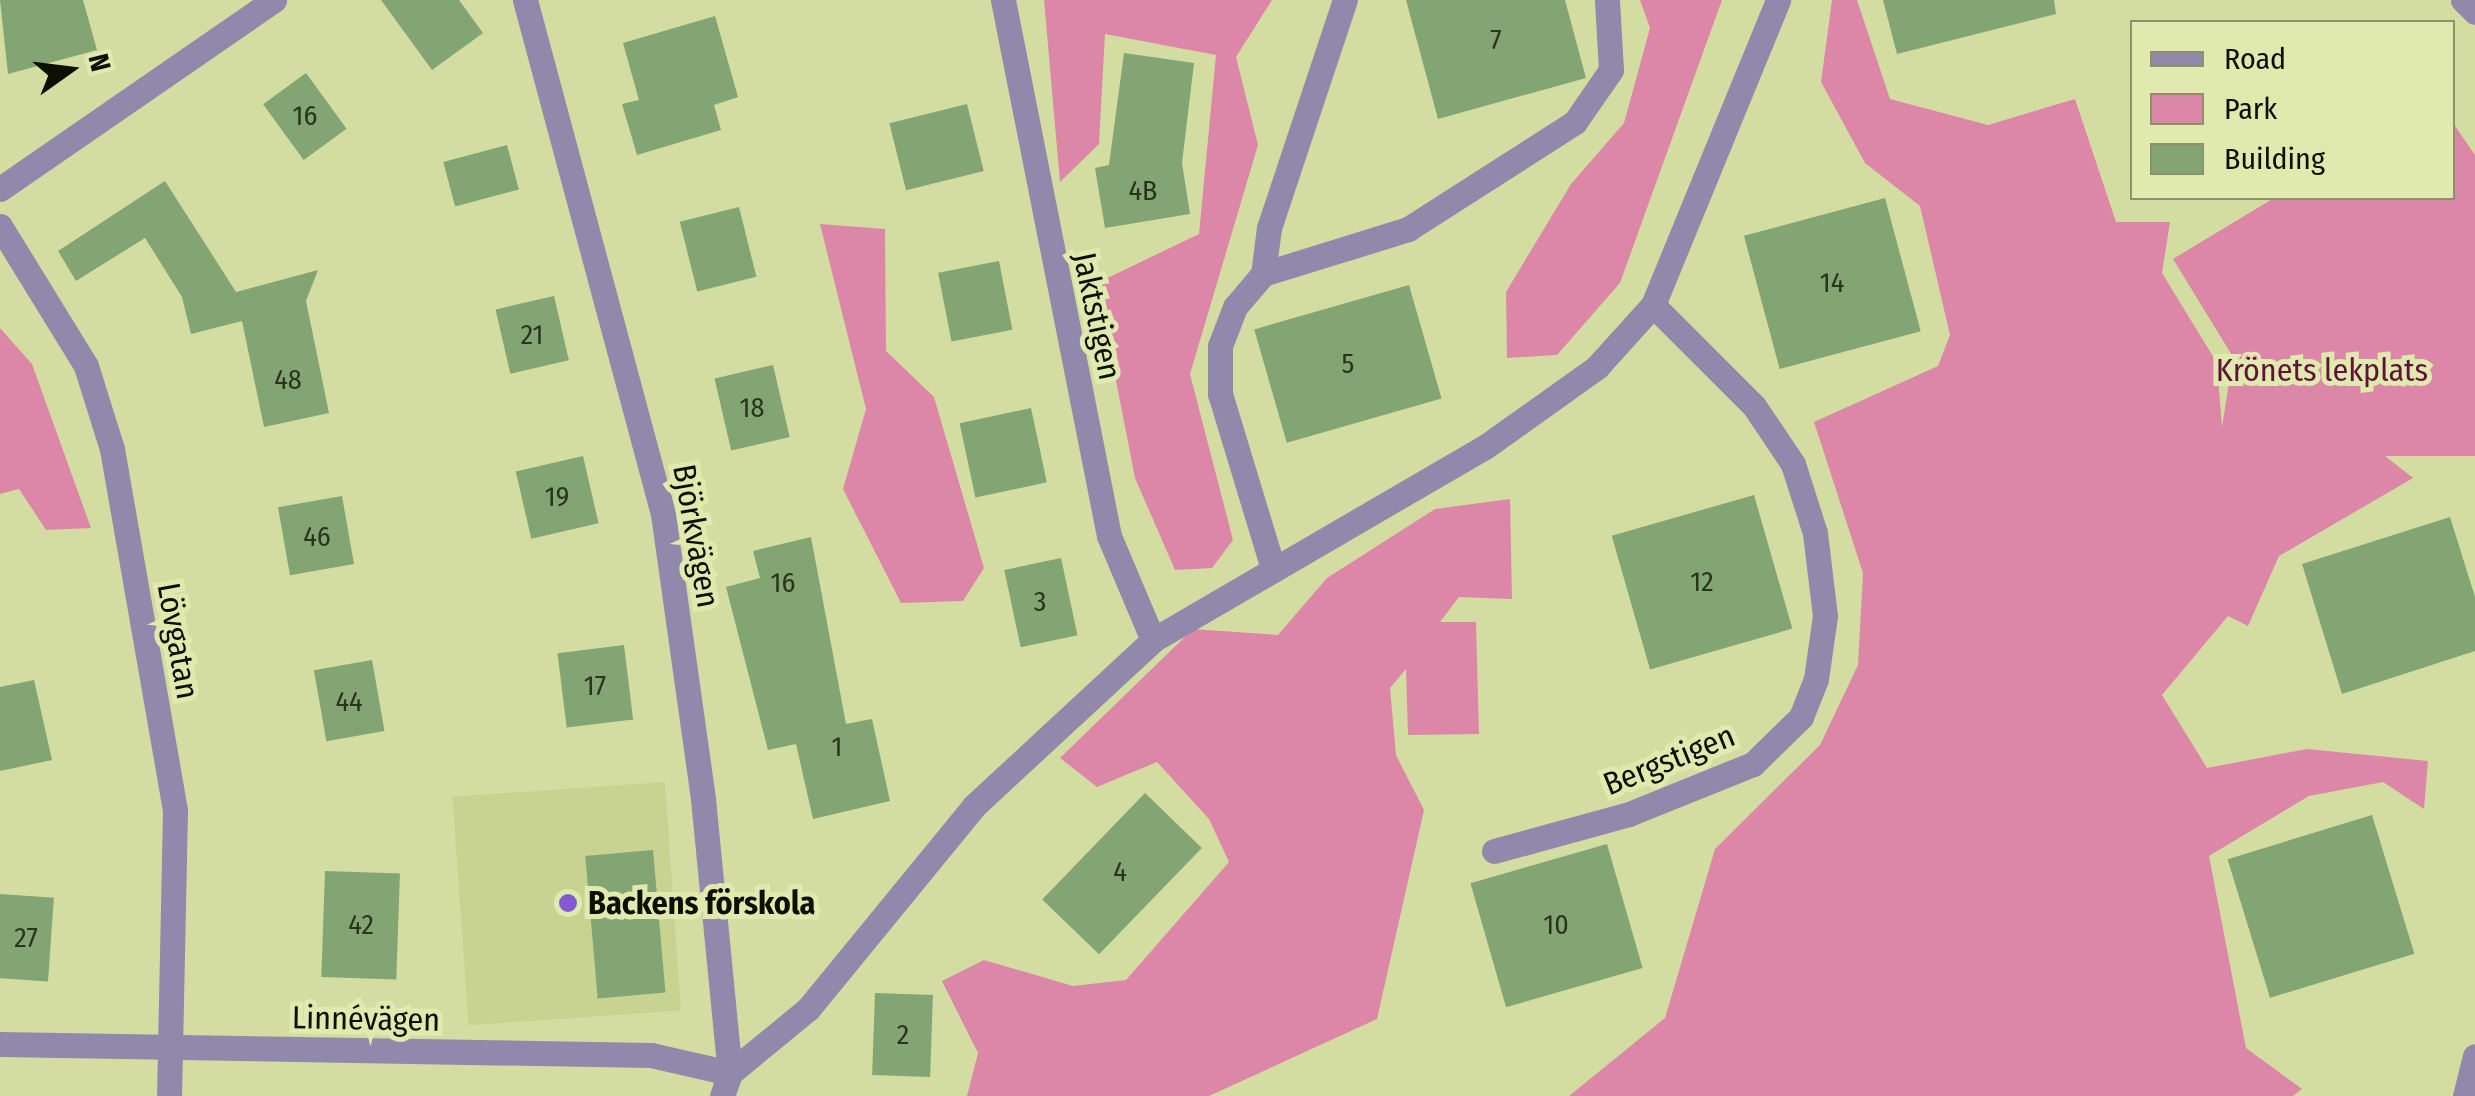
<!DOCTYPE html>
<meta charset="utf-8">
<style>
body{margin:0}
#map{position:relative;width:2475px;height:1096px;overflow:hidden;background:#d3dda2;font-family:"Fira Sans Condensed",sans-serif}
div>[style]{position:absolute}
.built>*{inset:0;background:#c8d391;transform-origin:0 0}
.green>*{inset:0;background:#dd87a8}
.building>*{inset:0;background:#83a473;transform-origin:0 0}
.street>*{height:25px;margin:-12.5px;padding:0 12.5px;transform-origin:12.5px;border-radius:12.5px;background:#9188ab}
.dots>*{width:28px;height:28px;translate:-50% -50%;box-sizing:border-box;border:5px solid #e0eaaf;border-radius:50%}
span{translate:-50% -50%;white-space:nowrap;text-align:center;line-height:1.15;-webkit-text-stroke:10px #e0eaaf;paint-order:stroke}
.number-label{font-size:28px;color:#2a341d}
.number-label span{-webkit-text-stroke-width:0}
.street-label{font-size:32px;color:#0d0f00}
.park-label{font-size:32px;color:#611239}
.poi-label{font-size:32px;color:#0d0f00;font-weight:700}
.left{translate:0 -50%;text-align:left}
.legend{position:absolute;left:2130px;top:20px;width:325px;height:180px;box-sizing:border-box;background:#e0eaaf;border:2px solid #8c9269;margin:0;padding:12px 18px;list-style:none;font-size:30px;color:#0d0f00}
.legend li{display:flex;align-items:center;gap:20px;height:50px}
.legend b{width:50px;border:2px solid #8c9269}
.north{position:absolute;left:20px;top:20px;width:100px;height:100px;-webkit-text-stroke:8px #e0eaaf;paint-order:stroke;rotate:76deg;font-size:28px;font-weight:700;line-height:40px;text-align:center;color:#0d0f00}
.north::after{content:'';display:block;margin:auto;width:35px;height:45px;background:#0d0f00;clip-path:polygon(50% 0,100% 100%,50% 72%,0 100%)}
</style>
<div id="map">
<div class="built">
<div style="left:665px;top:782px;width:229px;height:213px;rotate:86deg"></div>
</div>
<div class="green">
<div style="clip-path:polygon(1044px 0,1272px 0,1236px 57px,1258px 145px,1190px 374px,1233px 540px,1212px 568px,1175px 570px,1135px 478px,1097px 283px,1199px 234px,1216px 55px,1105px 34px,1099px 144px,1060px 182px)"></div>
<div style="clip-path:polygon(1640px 0,1722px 0,1620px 283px,1557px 355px,1507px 358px,1506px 292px,1571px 184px,1624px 123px,1650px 28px)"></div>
<div style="clip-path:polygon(1832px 0,1857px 0,1890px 99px,1988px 125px,2075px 99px,2116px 222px,2170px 222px,2162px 273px,2217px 363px,2222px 427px,2233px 357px,2173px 259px,2274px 198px,2452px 198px,2453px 123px,2475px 155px,2475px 456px,2385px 456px,2413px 478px,2279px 556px,2248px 626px,2228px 616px,2162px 695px,2207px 768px,2307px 749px,2428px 761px,2424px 809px,2383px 782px,2309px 796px,2209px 856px,2246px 1048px,2302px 1089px,2293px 1096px,1569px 1096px,1665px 1018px,1715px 849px,1820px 745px,1858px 665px,1863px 573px,1814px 422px,1938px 366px,1950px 335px,1920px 206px,1865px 163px,1821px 82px)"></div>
<div style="clip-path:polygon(820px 224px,885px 229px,886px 351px,934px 397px,984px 568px,963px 601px,901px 603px,843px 489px,866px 409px)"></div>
<div style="clip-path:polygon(0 328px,32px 364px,91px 528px,46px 530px,19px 489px,0 494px)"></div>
<div style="clip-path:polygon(1510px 499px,1512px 599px,1459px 597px,1440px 622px,1476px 622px,1479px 734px,1408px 735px,1406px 669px,1390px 688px,1396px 755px,1424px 810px,1377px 1019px,1209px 1096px,967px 1096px,978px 1053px,942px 981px,984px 960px,1073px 986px,1126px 980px,1229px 862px,1209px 819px,1157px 762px,1097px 787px,1060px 758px,1193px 629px,1278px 635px,1327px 578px,1435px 509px)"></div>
</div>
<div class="building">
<div style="clip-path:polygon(0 0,83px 0,97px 50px,8px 74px)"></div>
<div style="clip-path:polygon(381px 0,459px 0,483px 33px,432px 70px)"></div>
<div style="clip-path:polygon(1406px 0,1565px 0,1586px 78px,1438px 119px)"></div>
<div style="clip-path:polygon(1883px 0,2054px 0,2056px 14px,1897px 54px)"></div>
<div style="clip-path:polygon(715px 16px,738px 97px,714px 105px,721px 130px,637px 155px,622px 104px,639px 100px,623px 43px)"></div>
<div style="clip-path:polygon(1124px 53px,1194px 63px,1182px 163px,1190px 214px,1105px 228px,1095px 168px,1109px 165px)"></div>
<div style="left:306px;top:73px;width:69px;height:53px;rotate:54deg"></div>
<div style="left:967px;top:104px;width:69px;height:80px;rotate:76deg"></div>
<div style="left:507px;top:145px;width:46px;height:66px;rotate:75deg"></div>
<div style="clip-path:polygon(165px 181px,236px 292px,318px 270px,306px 301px,329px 413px,264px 427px,242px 321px,191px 334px,182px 297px,145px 238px,76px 281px,58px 251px)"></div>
<div style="left:1885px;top:198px;width:138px;height:146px;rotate:75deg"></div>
<div style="left:739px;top:207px;width:72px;height:61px;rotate:76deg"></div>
<div style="left:999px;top:261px;width:70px;height:62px;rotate:79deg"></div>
<div style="left:1409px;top:285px;width:118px;height:161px;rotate:74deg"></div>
<div style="left:554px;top:296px;width:66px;height:60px;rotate:77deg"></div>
<div style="left:773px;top:365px;width:74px;height:60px;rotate:77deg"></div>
<div style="left:1031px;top:408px;width:76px;height:73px;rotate:78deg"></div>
<div style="left:583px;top:456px;width:69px;height:69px;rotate:77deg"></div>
<div style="left:1754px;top:495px;width:139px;height:148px;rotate:74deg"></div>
<div style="left:342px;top:496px;width:69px;height:65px;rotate:80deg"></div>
<div style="clip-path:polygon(2450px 517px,2475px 597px,2475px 651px,2342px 694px,2302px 564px)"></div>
<div style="clip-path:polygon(811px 537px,846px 724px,872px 719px,890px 801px,813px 819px,796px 744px,768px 750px,726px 587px,760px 578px,753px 551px)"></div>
<div style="left:1061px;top:558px;width:79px;height:58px;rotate:78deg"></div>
<div style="left:624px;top:645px;width:75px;height:67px;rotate:83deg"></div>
<div style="left:372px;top:660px;width:72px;height:59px;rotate:80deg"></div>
<div style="clip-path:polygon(34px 680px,52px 760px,0 771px,0 687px)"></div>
<div style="left:1145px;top:793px;width:79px;height:148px;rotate:44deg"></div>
<div style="left:2372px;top:815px;width:145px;height:151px;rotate:73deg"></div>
<div style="left:1607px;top:844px;width:129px;height:142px;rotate:74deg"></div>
<div style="left:653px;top:850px;width:143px;height:68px;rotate:85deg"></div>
<div style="left:325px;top:871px;width:75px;height:106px;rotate:2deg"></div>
<div style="left:0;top:894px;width:54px;height:84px;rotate:4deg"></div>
<div style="left:875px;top:993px;width:58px;height:82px;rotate:2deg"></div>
</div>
<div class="street">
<div style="left:525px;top:0;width:532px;rotate:74.97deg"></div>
<div style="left:663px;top:514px;width:288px;rotate:82deg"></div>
<div style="left:703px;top:799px;width:275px;rotate:84.4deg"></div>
<div style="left:730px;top:1073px;width:24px;rotate:109deg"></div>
<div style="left:1003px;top:0;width:546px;rotate:78.81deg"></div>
<div style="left:1109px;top:536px;width:113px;rotate:67.1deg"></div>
<div style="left:2463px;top:0;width:17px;rotate:45deg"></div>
<div style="left:0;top:189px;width:333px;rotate:-34.6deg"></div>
<div style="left:0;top:226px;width:164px;rotate:58.4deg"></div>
<div style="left:86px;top:366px;width:87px;rotate:72.6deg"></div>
<div style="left:112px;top:449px;width:367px;rotate:80.1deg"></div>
<div style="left:175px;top:811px;width:285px;rotate:91.2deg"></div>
<div style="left:1263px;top:274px;width:46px;rotate:-82.6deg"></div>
<div style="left:1269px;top:228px;width:240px;rotate:-71.6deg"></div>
<div style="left:1272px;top:565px;width:179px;rotate:-106.9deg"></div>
<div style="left:1220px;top:394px;width:48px;rotate:-90deg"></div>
<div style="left:1220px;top:346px;width:42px;rotate:-69deg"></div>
<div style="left:1235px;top:307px;width:43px;rotate:-49.7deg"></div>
<div style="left:1263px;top:274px;width:152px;rotate:-17.2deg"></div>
<div style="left:1408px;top:229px;width:198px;rotate:-32.6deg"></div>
<div style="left:1575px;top:122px;width:63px;rotate:-55.3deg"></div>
<div style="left:1611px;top:70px;width:70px;rotate:-93.3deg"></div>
<div style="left:1494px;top:851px;width:140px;rotate:-15.3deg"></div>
<div style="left:1629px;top:814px;width:134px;rotate:-22deg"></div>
<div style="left:1753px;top:764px;width:67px;rotate:-44.4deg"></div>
<div style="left:1801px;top:717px;width:41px;rotate:-68.5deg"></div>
<div style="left:1816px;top:679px;width:64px;rotate:-81.9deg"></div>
<div style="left:1825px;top:616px;width:84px;rotate:-96.9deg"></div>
<div style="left:1815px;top:533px;width:72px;rotate:-107.7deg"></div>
<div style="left:1793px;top:464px;width:70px;rotate:-123.9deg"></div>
<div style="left:1754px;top:406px;width:143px;rotate:-135deg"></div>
<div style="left:0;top:1044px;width:651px;rotate:0.97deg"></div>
<div style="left:651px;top:1055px;width:81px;rotate:12.8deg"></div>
<div style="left:730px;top:1073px;width:101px;rotate:-39.4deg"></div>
<div style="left:808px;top:1009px;width:262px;rotate:-50.7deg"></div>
<div style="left:974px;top:806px;width:244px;rotate:-42.8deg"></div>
<div style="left:1153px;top:640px;width:384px;rotate:-30.2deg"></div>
<div style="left:1485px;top:447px;width:138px;rotate:-35.5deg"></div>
<div style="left:1597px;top:367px;width:84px;rotate:-47.9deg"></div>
<div style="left:1653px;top:305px;width:330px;rotate:-67.7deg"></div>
<div style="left:2465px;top:1096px;width:41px;rotate:-76deg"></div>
</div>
<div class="dots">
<div style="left:568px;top:903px;background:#835ad4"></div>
</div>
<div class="number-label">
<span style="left:1496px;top:40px">7</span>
<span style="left:305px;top:116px">16</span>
<span style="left:1143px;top:191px">4B</span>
<span style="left:1832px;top:283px">14</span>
<span style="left:532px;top:335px">21</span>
<span style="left:1348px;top:364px">5</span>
<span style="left:288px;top:380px">48</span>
<span style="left:752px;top:408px">18</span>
<span style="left:557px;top:497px">19</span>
<span style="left:317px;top:537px">46</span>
<span style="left:1702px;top:582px">12</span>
<span style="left:783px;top:583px">16</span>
<span style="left:1040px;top:602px">3</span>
<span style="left:595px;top:686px">17</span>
<span style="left:349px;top:702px">44</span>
<span style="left:837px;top:747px">1</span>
<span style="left:1120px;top:872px">4</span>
<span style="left:361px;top:925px">42</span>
<span style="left:1556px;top:925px">10</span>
<span style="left:26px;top:938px">27</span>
<span style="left:903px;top:1035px">2</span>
</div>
<div class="street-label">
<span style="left:1097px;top:316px;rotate:78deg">Jaktstigen</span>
<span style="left:696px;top:536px;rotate:80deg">Björkvägen</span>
<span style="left:178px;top:641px;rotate:80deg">Lövgatan</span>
<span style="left:1669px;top:760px;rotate:-22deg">Bergstigen</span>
<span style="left:366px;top:1019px;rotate:1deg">Linnévägen</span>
</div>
<div class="park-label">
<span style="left:2322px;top:370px">Krönets lekplats</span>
</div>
<div class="poi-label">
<span class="left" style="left:588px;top:903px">Backens förskola</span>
</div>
<ul class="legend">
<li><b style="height:12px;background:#9188ab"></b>Road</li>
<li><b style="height:28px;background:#dd87a8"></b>Park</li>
<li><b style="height:28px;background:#83a473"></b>Building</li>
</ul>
<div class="north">N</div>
</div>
